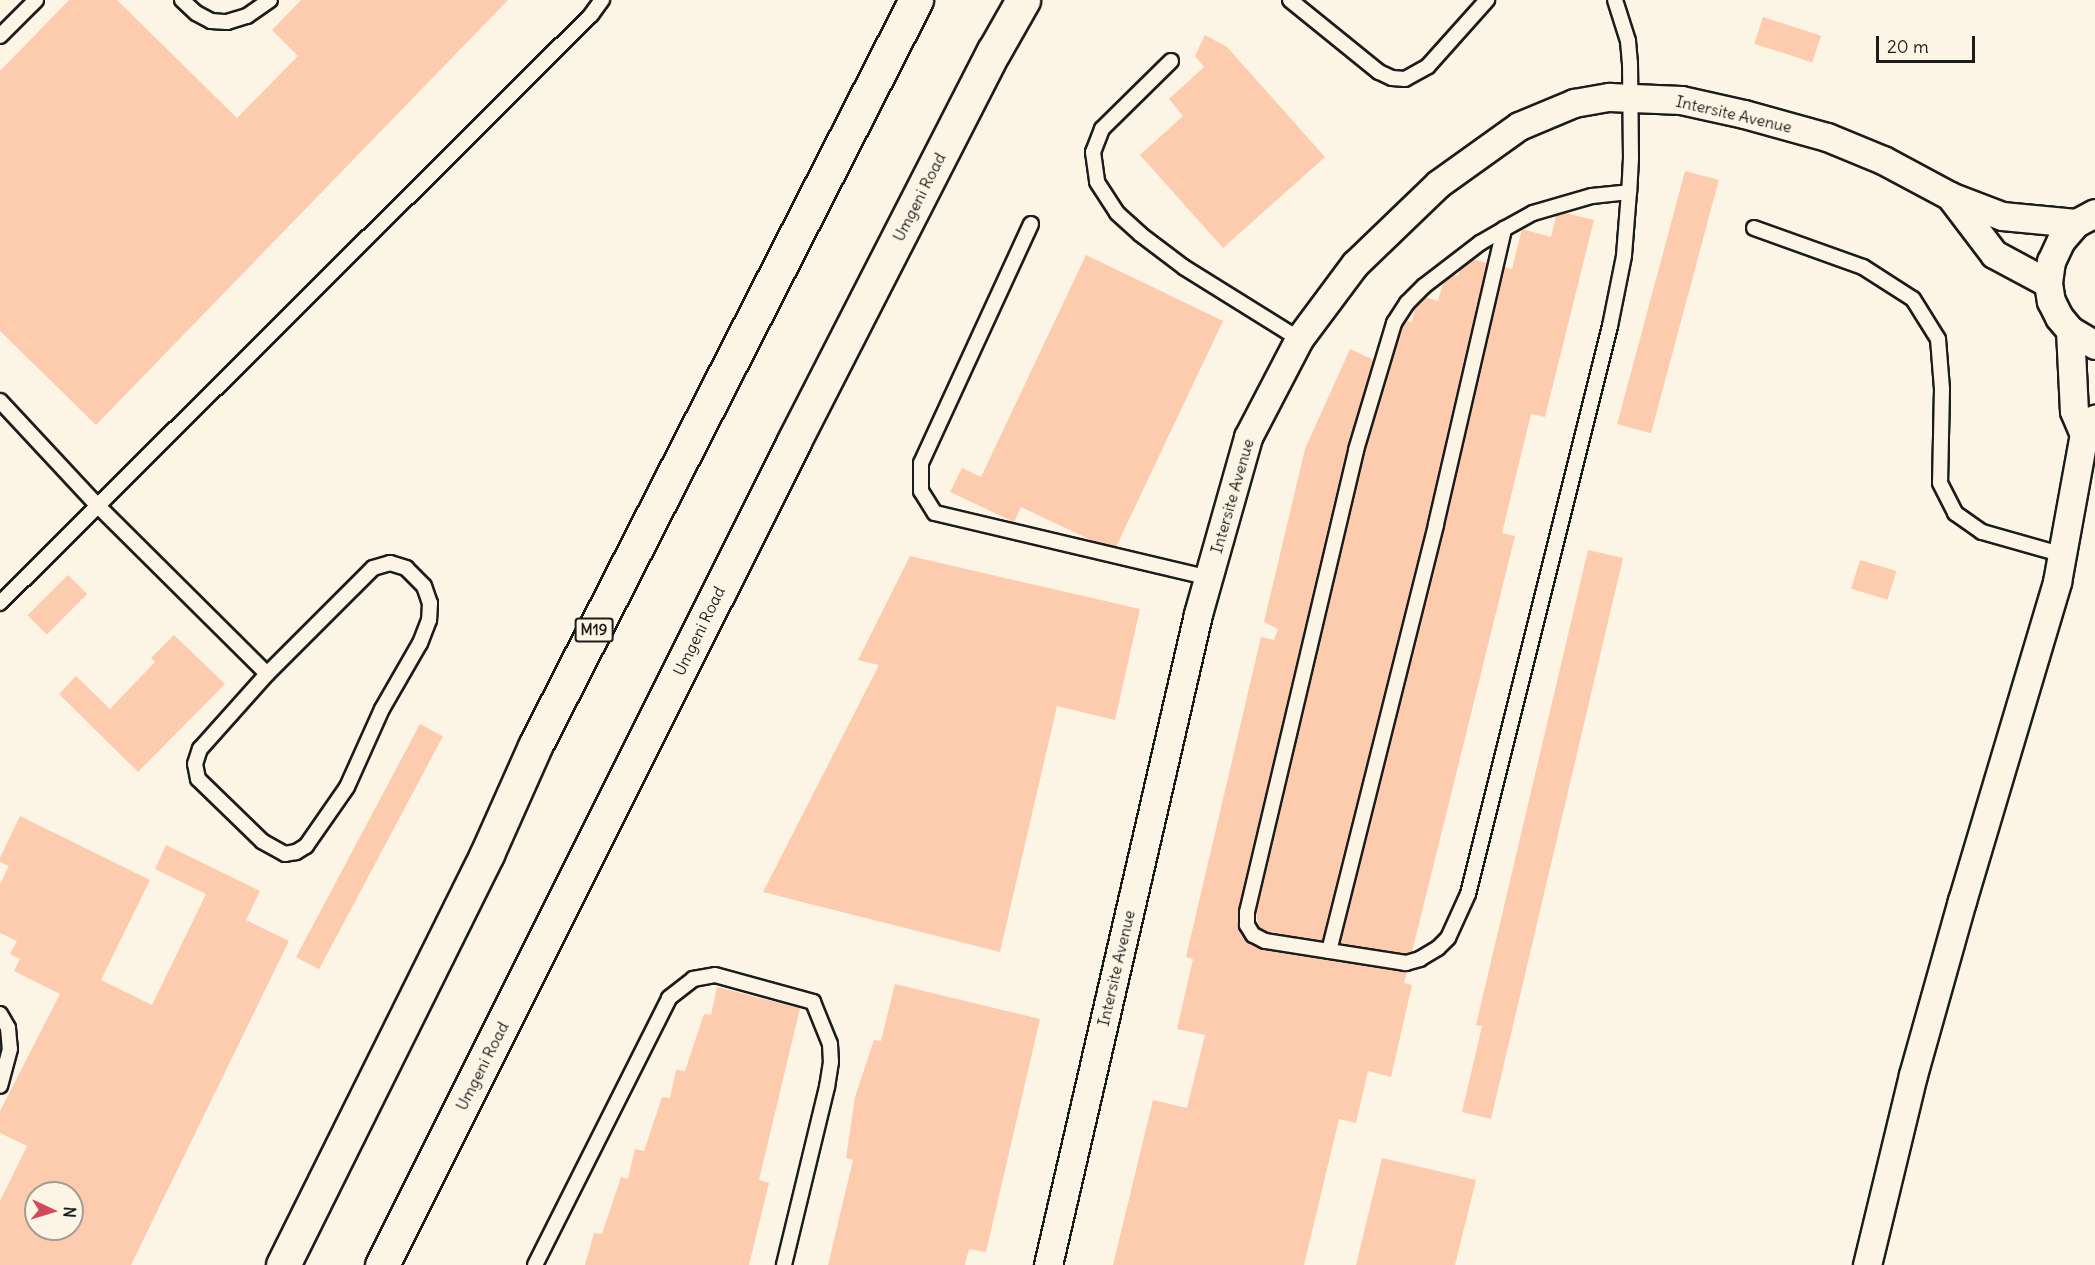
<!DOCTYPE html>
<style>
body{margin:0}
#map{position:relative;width:2095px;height:1265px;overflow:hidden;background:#fcf5e5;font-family:Delius,sans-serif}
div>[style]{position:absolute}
.building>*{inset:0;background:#fdcbad;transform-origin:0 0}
.roads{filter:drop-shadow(2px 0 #1c1c1c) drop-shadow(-2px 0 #1c1c1c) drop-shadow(0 2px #1c1c1c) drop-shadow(0 -2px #1c1c1c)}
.lane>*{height:14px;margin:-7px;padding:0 7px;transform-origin:7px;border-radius:7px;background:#fcf5e5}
.street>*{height:27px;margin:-13.5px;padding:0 13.5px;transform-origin:13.5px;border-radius:13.5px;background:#fcf5e5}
.highway>*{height:33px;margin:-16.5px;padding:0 16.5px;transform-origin:16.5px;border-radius:16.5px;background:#fcf5e5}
span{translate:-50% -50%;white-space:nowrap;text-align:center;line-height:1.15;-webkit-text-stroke:4.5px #fcf5e5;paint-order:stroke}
.shield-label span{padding:2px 4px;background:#fcf5e5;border:2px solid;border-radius:4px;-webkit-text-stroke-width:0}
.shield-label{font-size:15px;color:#1c1c1c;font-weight:700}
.street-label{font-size:16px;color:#1c1c1c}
.north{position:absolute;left:24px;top:1181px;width:60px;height:60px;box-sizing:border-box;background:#fcf5e5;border:2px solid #a29e95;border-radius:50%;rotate:94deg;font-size:16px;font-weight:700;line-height:24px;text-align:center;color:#1c1c1c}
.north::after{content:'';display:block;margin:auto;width:21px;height:27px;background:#d1495b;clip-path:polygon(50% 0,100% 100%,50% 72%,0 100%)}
.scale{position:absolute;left:1876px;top:36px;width:99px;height:27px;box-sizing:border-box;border:3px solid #1c1c1c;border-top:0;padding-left:8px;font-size:18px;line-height:21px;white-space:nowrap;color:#1c1c1c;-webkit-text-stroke:4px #fcf5e5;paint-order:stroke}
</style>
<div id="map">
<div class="building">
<div style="clip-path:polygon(69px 0,117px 0,237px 118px,298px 56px,272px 30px,301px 0,508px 0,96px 425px,0 331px,0 71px)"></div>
<div style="left:1763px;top:17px;width:61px;height:28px;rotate:18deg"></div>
<div style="clip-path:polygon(1205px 35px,1227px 47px,1325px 157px,1223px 248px,1140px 155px,1183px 116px,1169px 99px,1204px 67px,1195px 56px)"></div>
<div style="left:1685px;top:171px;width:35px;height:262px;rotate:15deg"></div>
<div style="clip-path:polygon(1565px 213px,1594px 220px,1545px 417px,1531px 414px,1502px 533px,1515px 536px,1412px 952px,1405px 954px,1340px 944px,1445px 526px,1504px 267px,1512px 269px,1522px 229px,1551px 237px,1556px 216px)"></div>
<div style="clip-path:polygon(1086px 255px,1223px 321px,1116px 547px,1095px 542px,1021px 507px,1014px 522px,950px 492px,962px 468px,981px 477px)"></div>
<div style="clip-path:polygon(1473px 259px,1487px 263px,1427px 522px,1322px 941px,1268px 932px,1259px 928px,1256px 913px,1365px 452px,1402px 327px,1406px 321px,1412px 322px,1415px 307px,1425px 297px,1438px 301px,1443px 283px,1453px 275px,1458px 276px,1460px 270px)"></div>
<div style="clip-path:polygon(1350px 349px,1374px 360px,1347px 448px,1238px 910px,1238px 925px,1246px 940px,1263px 950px,1407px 972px,1404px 983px,1412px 985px,1391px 1077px,1368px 1071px,1356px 1123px,1339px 1119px,1304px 1265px,1113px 1265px,1153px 1100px,1187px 1108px,1205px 1035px,1177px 1029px,1193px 959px,1186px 957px,1261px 637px,1274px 640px,1278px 629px,1264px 622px,1305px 449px)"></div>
<div style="clip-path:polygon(1588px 550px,1623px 558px,1491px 1119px,1462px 1112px,1482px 1026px,1476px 1025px)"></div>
<div style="clip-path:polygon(910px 556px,1140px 609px,1115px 720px,1057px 706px,1000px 952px,763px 892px,879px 665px,858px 660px)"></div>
<div style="left:1860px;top:560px;width:38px;height:30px;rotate:17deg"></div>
<div style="left:68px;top:575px;width:27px;height:57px;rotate:45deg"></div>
<div style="clip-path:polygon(174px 635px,225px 684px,138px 772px,59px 694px,76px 676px,110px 709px,155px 662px,151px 658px)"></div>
<div style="left:420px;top:724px;width:26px;height:264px;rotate:28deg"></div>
<div style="clip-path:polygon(evenodd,20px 816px,150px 880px,101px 980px,152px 1005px,206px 894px,155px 869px,166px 845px,260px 891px,246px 920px,289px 941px,131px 1265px,0 1265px,0 1201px,27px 1146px,0 1133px,0 1111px,60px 994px,14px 971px,20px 959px,10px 954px,17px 941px,0 933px,0 884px,9px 866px,0 862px,0 858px,20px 816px,36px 1193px,72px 1193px,72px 1229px,36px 1229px,36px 1193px)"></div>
<div style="clip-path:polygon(895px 984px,1040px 1019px,986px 1252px,969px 1249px,965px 1265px,828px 1265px,853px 1160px,846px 1158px,855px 1097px,874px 1040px,881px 1041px)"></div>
<div style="clip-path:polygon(717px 987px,800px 1008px,759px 1180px,769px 1183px,749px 1265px,585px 1265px,594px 1233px,602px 1234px,621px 1177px,628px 1179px,635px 1149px,644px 1151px,662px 1097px,670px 1098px,676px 1070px,685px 1071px,704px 1014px,711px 1015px)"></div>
<div style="clip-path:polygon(1382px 1158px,1476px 1180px,1455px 1265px,1356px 1265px)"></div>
</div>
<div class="roads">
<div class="lane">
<div style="left:182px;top:0;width:19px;rotate:43deg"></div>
<div style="left:196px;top:13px;width:17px;rotate:28deg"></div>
<div style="left:211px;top:21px;width:16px;rotate:4deg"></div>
<div style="left:227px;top:22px;width:21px;rotate:-17deg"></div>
<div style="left:247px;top:16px;width:28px;rotate:-35deg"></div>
<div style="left:1290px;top:0;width:114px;rotate:39deg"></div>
<div style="left:1379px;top:72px;width:14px;rotate:25deg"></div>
<div style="left:1392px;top:78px;width:13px;rotate:4deg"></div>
<div style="left:1405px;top:79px;width:26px;rotate:-29deg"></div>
<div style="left:1428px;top:66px;width:89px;rotate:-48.2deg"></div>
<div style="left:1615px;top:0;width:43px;rotate:72.4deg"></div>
<div style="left:1628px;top:41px;width:22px;rotate:85deg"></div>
<div style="left:1630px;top:63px;width:95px;rotate:89.4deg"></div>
<div style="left:1631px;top:158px;width:34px;rotate:93deg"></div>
<div style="left:1629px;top:192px;width:64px;rotate:94.5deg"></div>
<div style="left:1624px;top:256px;width:71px;rotate:101.3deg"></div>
<div style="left:1610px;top:326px;width:585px;rotate:104.04deg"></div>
<div style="left:1468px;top:894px;width:48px;rotate:114.4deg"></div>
<div style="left:1448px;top:938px;width:14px;rotate:135deg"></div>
<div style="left:1438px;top:948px;width:21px;rotate:149deg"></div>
<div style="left:1420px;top:959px;width:15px;rotate:164deg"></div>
<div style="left:1406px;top:963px;width:143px;rotate:-171.1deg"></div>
<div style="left:1265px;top:941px;width:13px;rotate:-153deg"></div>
<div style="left:1253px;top:935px;width:12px;rotate:-121deg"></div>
<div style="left:1247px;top:925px;width:13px;rotate:-90deg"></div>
<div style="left:1247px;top:912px;width:475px;rotate:-76.7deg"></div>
<div style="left:1356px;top:450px;width:133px;rotate:-73.3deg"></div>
<div style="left:1394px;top:323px;width:24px;rotate:-57deg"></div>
<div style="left:1407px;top:303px;width:24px;rotate:-45deg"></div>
<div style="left:1424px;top:286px;width:71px;rotate:-37.5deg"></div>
<div style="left:1480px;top:243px;width:28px;rotate:-30deg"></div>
<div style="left:1504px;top:229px;width:33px;rotate:-29deg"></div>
<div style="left:1533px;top:213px;width:61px;rotate:-16.1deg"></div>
<div style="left:1592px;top:196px;width:37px;rotate:-6deg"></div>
<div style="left:0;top:36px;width:51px;rotate:-45deg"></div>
<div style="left:1171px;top:61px;width:97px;rotate:135.4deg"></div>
<div style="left:1102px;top:129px;width:25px;rotate:111deg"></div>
<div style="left:1093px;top:152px;width:30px;rotate:82deg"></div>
<div style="left:1097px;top:182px;width:37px;rotate:57deg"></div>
<div style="left:1117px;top:213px;width:31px;rotate:42deg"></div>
<div style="left:1140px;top:234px;width:56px;rotate:37.1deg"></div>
<div style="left:1185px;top:268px;width:134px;rotate:31.9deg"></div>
<div style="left:1031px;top:224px;width:263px;rotate:114.7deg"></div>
<div style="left:921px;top:463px;width:28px;rotate:90deg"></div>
<div style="left:921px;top:491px;width:26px;rotate:58deg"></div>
<div style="left:935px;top:513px;width:282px;rotate:13.3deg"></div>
<div style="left:1754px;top:228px;width:116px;rotate:19.7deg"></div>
<div style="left:1863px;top:267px;width:59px;rotate:32.6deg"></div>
<div style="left:1913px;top:299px;width:47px;rotate:58deg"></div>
<div style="left:1938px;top:339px;width:50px;rotate:85.4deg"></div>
<div style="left:1942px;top:389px;width:94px;rotate:91.2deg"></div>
<div style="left:1940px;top:483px;width:34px;rotate:63deg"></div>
<div style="left:1955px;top:513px;width:33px;rotate:35deg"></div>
<div style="left:1982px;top:532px;width:85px;rotate:15.7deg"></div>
<div style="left:0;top:401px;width:144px;rotate:47deg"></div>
<div style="left:98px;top:506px;width:238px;rotate:44.8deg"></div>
<div style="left:390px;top:563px;width:17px;rotate:17deg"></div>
<div style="left:406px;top:568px;width:25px;rotate:45deg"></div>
<div style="left:424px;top:586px;width:18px;rotate:71deg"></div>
<div style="left:430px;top:603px;width:17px;rotate:93deg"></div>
<div style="left:429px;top:620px;width:25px;rotate:111deg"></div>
<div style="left:420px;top:643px;width:76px;rotate:119.9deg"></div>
<div style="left:382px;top:709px;width:85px;rotate:114.2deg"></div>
<div style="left:347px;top:787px;width:72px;rotate:124.8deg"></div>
<div style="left:306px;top:846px;width:12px;rotate:149deg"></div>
<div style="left:296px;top:852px;width:11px;rotate:170deg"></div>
<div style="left:285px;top:854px;width:26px;rotate:-151deg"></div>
<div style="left:262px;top:841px;width:89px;rotate:-135.9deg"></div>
<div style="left:198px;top:779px;width:15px;rotate:-101deg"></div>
<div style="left:195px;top:764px;width:16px;rotate:-72deg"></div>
<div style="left:200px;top:749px;width:101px;rotate:-48.2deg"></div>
<div style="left:267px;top:674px;width:150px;rotate:-45deg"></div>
<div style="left:373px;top:568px;width:18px;rotate:-16deg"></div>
<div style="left:0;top:603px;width:834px;rotate:-44.85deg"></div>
<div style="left:591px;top:15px;width:19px;rotate:-54deg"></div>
<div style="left:1329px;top:951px;width:440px;rotate:-75.9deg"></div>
<div style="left:1436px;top:524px;width:303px;rotate:-77deg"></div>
<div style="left:0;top:1014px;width:16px;rotate:60deg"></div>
<div style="left:8px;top:1028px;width:21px;rotate:85deg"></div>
<div style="left:10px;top:1049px;width:38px;rotate:105deg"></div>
<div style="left:535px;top:1265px;width:299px;rotate:-63.3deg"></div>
<div style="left:669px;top:998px;width:31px;rotate:-38deg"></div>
<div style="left:693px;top:979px;width:22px;rotate:-10deg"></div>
<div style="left:715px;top:975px;width:102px;rotate:15.4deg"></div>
<div style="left:813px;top:1002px;width:45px;rotate:68deg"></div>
<div style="left:830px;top:1044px;width:18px;rotate:87deg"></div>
<div style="left:831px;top:1062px;width:25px;rotate:99deg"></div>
<div style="left:827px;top:1087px;width:183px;rotate:103.6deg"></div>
</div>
<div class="street">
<div style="left:1950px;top:196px;width:73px;rotate:52.8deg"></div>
<div style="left:1994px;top:254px;width:61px;rotate:28.2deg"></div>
<div style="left:2095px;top:213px;width:21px;rotate:152deg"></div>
<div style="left:2076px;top:223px;width:23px;rotate:131deg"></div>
<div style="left:2061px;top:240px;width:23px;rotate:115deg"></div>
<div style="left:2051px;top:261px;width:22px;rotate:98deg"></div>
<div style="left:2048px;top:283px;width:18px;rotate:81deg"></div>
<div style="left:2051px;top:301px;width:18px;rotate:63deg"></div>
<div style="left:2059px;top:317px;width:17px;rotate:50deg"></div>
<div style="left:2070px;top:330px;width:29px;rotate:31deg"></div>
<div style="left:2070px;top:330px;width:81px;rotate:87.2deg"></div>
<div style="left:2074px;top:411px;width:25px;rotate:67deg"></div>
<div style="left:1048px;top:1265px;width:668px;rotate:-77.02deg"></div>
<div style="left:1198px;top:614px;width:184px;rotate:-74.2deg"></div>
<div style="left:1248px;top:437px;width:110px;rotate:-62.5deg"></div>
<div style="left:1299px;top:339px;width:94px;rotate:-53.3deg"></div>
<div style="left:1355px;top:264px;width:115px;rotate:-43.9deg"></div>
<div style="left:1438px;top:184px;width:100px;rotate:-35.6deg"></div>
<div style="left:1519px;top:126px;width:60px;rotate:-22.7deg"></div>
<div style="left:1574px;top:103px;width:36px;rotate:-10deg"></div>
<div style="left:1609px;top:97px;width:72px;rotate:2.4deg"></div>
<div style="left:1681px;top:100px;width:65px;rotate:12.5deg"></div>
<div style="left:1744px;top:114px;width:86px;rotate:15.5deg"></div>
<div style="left:1827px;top:137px;width:61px;rotate:22.3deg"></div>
<div style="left:1883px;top:160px;width:76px;rotate:28.2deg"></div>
<div style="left:1950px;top:196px;width:56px;rotate:21deg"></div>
<div style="left:2002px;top:216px;width:74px;rotate:5.4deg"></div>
<div style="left:1867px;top:1265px;width:195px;rotate:-76.4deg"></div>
<div style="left:1913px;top:1075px;width:181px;rotate:-74.3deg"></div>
<div style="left:1962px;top:901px;width:333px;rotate:-73.4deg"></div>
<div style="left:2057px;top:582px;width:150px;rotate:-79.7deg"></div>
<div style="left:2084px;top:434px;width:19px;rotate:-54deg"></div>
</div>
<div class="highway">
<div style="left:283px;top:1265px;width:459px;rotate:-63.6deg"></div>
<div style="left:487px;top:854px;width:118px;rotate:-66deg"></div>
<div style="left:535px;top:746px;width:838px;rotate:-62.95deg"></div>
<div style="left:382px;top:1265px;width:921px;rotate:-63.43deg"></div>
<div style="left:794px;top:441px;width:438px;rotate:-62.9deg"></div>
<div style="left:994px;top:51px;width:59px;rotate:-60.4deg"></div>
</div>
</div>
<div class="shield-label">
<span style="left:594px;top:630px">M19</span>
</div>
<div class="street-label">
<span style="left:1734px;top:114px;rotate:13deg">Intersite Avenue</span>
<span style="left:919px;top:197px;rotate:-63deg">Umgeni Road</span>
<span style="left:1232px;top:496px;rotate:-74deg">Intersite Avenue</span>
<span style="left:699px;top:631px;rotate:-64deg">Umgeni Road</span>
<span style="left:1116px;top:968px;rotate:-77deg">Intersite Avenue</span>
<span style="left:482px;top:1066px;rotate:-63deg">Umgeni Road</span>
</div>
<div class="north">N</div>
<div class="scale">20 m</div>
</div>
